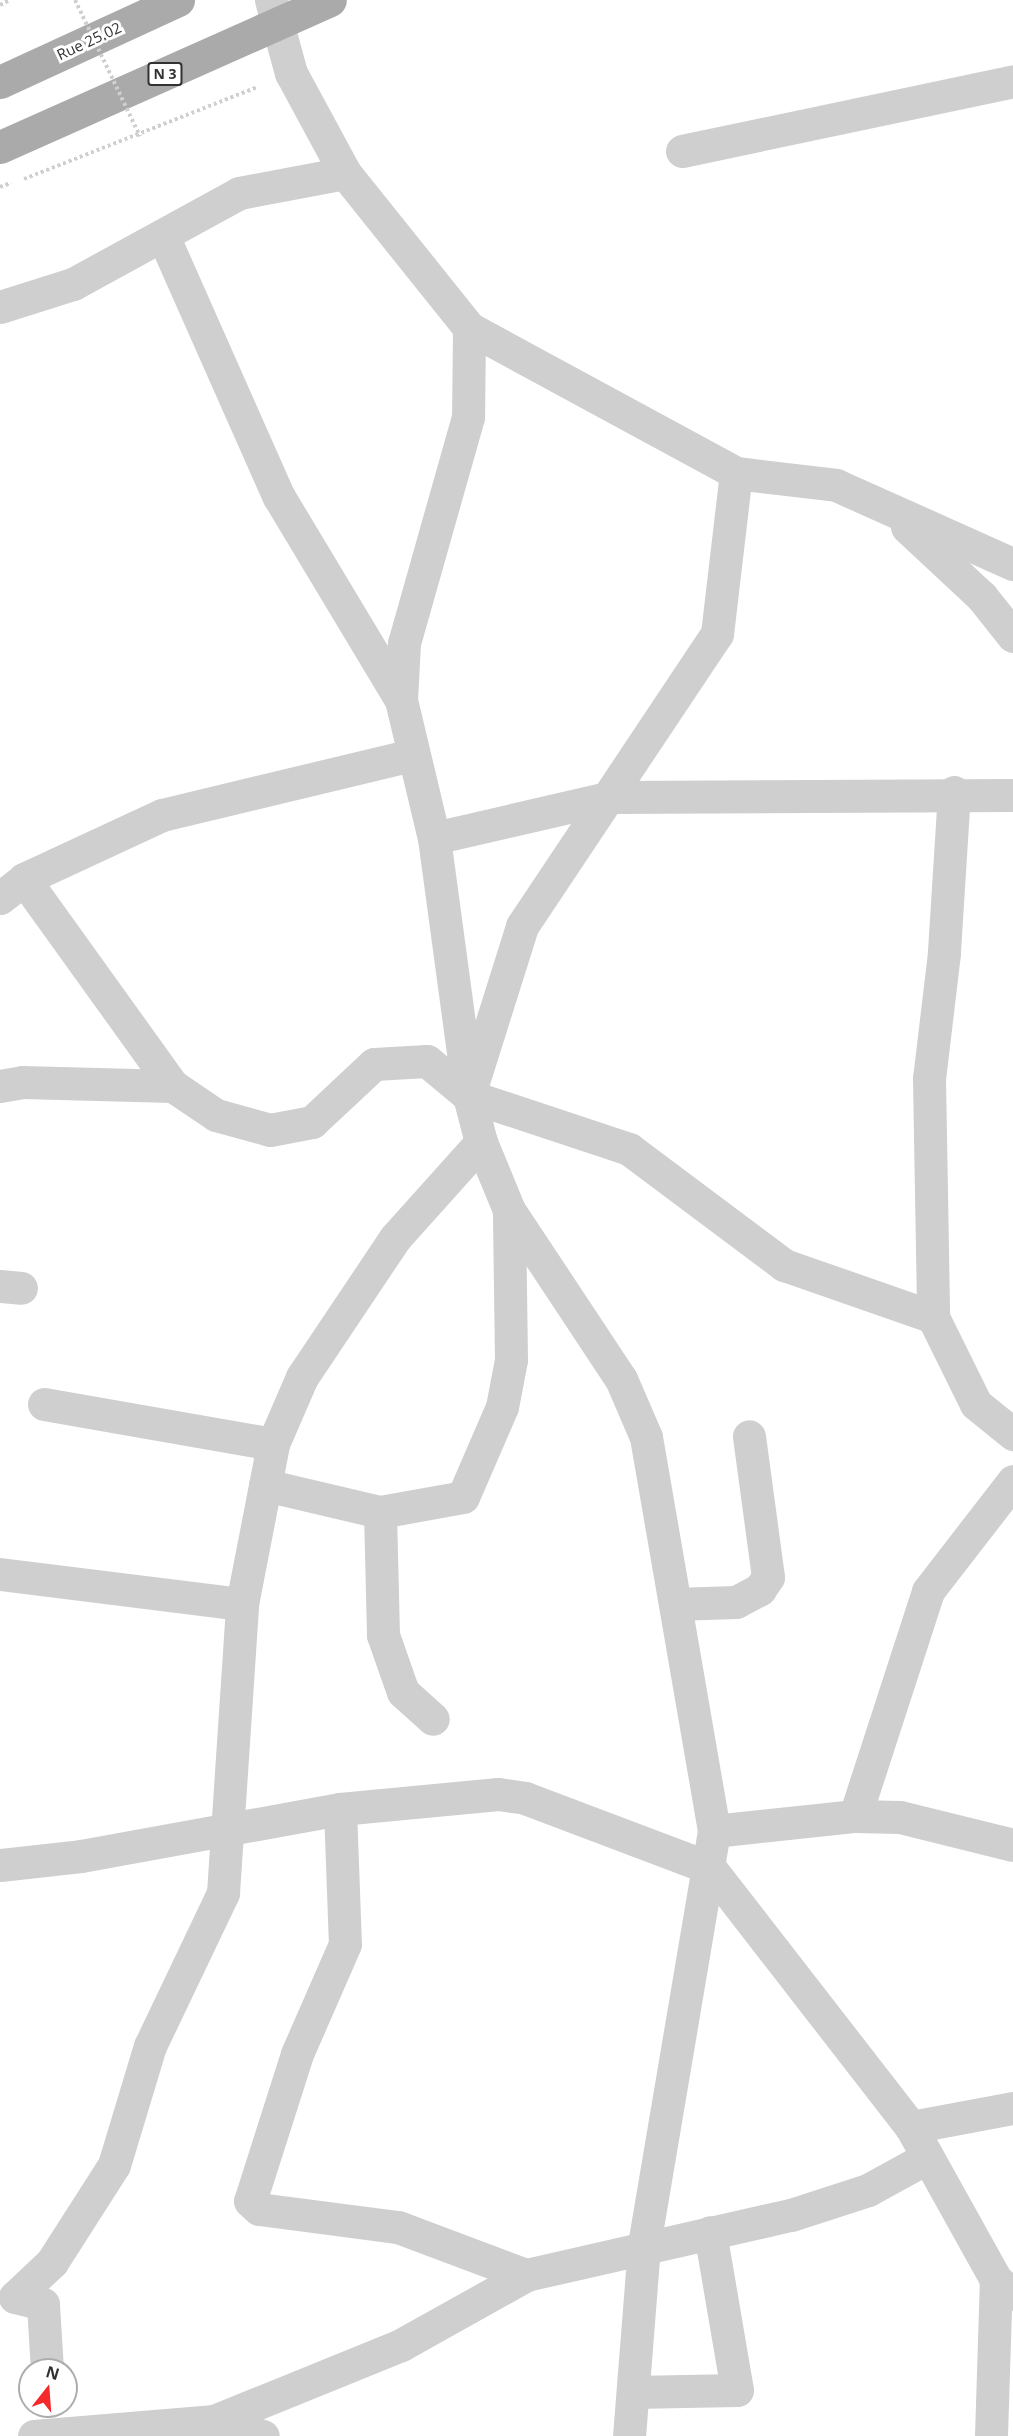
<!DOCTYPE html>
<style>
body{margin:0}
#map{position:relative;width:1013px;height:2436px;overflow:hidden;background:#fff;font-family:"Open Sans",sans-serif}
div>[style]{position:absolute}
.path>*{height:4px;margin-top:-2px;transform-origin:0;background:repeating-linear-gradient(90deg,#cfcfcf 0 3px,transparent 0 6px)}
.minor>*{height:33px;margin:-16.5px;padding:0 16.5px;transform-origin:16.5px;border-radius:16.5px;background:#cfcfcf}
.major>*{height:33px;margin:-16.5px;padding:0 16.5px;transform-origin:16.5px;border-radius:16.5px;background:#aaa}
.path-bridge>*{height:4px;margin-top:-2px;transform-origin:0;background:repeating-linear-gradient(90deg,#cfcfcf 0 3px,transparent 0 6px)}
span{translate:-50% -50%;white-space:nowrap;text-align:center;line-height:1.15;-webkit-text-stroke:6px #fff;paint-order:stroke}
.shield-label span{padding:2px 4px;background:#fff;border:2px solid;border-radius:4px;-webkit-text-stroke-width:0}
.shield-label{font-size:14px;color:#323232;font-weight:700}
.street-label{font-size:15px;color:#323232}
.north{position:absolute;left:18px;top:2358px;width:60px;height:60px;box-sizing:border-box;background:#fff;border:2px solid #adadad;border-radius:50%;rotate:17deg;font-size:16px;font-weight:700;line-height:24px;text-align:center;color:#323232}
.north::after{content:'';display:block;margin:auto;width:21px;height:27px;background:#f4292c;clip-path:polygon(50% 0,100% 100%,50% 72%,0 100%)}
</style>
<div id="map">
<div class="path">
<div style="left:0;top:5px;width:11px;rotate:-27deg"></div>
<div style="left:24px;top:179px;width:251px;rotate:-21.5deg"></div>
<div style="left:0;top:187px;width:12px;rotate:-20deg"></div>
</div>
<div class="minor">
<div style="left:271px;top:0;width:76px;rotate:74.7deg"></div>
<div style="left:291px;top:73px;width:114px;rotate:61.6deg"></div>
<div style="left:345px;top:173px;width:198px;rotate:51.3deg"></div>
<div style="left:469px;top:328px;width:304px;rotate:28.5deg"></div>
<div style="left:736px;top:473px;width:101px;rotate:6.8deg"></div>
<div style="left:836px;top:485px;width:194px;rotate:24.1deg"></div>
<div style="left:682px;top:151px;width:338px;rotate:-11.9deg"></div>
<div style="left:164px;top:238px;width:283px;rotate:66.1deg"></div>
<div style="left:279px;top:497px;width:237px;rotate:59deg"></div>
<div style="left:0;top:307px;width:77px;rotate:-17.5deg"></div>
<div style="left:73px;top:284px;width:189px;rotate:-28.7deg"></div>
<div style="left:239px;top:193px;width:108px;rotate:-10.7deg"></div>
<div style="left:469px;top:328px;width:89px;rotate:90.6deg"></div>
<div style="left:468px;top:417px;width:235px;rotate:105.8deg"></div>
<div style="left:404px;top:643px;width:57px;rotate:93deg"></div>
<div style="left:401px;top:700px;width:142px;rotate:76.6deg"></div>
<div style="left:434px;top:838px;width:260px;rotate:82.3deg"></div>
<div style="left:469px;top:1096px;width:48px;rotate:75.4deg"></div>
<div style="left:481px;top:1142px;width:74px;rotate:67.6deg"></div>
<div style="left:509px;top:1210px;width:203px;rotate:56.5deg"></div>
<div style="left:621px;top:1379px;width:63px;rotate:66.7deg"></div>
<div style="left:646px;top:1437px;width:400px;rotate:80.2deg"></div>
<div style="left:714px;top:1831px;width:421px;rotate:99.6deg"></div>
<div style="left:644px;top:2246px;width:191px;rotate:94.5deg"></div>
<div style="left:907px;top:527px;width:103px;rotate:43deg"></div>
<div style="left:982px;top:597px;width:50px;rotate:51.5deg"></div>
<div style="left:954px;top:792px;width:161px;rotate:93.6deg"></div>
<div style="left:944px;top:953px;width:126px;rotate:96.8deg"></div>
<div style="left:929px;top:1078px;width:239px;rotate:89deg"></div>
<div style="left:933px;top:1317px;width:97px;rotate:63.7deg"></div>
<div style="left:976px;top:1404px;width:48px;rotate:39deg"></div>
<div style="left:434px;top:838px;width:183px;rotate:-13deg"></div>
<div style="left:612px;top:797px;width:401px;rotate:-0.3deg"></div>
<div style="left:24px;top:879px;width:255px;rotate:54.3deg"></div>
<div style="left:173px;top:1086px;width:52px;rotate:34deg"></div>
<div style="left:216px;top:1115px;width:56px;rotate:15.5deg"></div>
<div style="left:270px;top:1130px;width:43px;rotate:-10.8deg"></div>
<div style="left:312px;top:1122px;width:85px;rotate:-43.1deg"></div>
<div style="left:374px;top:1064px;width:53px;rotate:-3.2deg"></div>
<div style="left:427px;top:1061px;width:55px;rotate:39.8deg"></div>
<div style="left:469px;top:1096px;width:169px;rotate:18.3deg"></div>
<div style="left:629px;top:1149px;width:194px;rotate:36.8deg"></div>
<div style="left:784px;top:1265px;width:158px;rotate:19.2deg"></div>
<div style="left:0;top:898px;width:31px;rotate:-38deg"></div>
<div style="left:24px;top:879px;width:152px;rotate:-24.9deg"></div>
<div style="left:162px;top:815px;width:257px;rotate:-13.5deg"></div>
<div style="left:472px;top:1085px;width:167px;rotate:-72.5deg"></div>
<div style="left:522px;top:926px;width:351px;rotate:-56.3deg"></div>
<div style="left:717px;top:634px;width:162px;rotate:-83.3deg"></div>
<div style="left:0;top:1086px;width:22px;rotate:-10deg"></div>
<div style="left:22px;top:1082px;width:151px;rotate:1.5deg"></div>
<div style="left:0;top:1286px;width:21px;rotate:5deg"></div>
<div style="left:44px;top:1404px;width:232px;rotate:9.9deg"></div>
<div style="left:265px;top:1485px;width:118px;rotate:13.2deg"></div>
<div style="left:380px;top:1512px;width:84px;rotate:-10.2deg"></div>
<div style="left:463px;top:1497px;width:98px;rotate:-66.6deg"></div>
<div style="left:502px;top:1407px;width:48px;rotate:-79.2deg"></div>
<div style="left:511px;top:1360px;width:150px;rotate:-90.8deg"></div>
<div style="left:380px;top:1512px;width:123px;rotate:88.6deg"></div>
<div style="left:383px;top:1635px;width:60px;rotate:70.7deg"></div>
<div style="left:403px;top:1692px;width:40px;rotate:42deg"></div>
<div style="left:0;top:1574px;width:244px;rotate:7.1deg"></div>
<div style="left:675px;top:1604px;width:61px;rotate:-1.9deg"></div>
<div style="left:736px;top:1602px;width:27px;rotate:-28deg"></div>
<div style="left:760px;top:1589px;width:14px;rotate:-56deg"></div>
<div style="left:768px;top:1577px;width:142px;rotate:-97.7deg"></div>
<div style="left:340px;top:1809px;width:135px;rotate:87.9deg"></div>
<div style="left:345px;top:1944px;width:120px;rotate:113.6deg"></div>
<div style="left:297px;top:2054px;width:154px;rotate:107.7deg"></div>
<div style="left:250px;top:2201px;width:12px;rotate:42deg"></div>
<div style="left:259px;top:2209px;width:140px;rotate:7.4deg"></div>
<div style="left:398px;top:2227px;width:137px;rotate:20.6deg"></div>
<div style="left:855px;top:1816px;width:45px;rotate:1.3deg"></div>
<div style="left:900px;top:1817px;width:116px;rotate:13.9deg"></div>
<div style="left:714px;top:1831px;width:142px;rotate:-6.1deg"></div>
<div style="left:855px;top:1816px;width:237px;rotate:-72deg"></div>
<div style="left:928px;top:1591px;width:139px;rotate:-52.3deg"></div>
<div style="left:0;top:1865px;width:81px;rotate:-6.3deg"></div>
<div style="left:81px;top:1856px;width:263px;rotate:-10.3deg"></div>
<div style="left:340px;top:1809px;width:159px;rotate:-5.4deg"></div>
<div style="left:498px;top:1794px;width:27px;rotate:8deg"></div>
<div style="left:525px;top:1798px;width:198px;rotate:20.7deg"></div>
<div style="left:710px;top:1868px;width:328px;rotate:52.2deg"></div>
<div style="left:911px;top:2127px;width:175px;rotate:60.9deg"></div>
<div style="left:996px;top:2280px;width:22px;rotate:39deg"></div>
<div style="left:911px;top:2127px;width:104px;rotate:-10.6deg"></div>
<div style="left:47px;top:2370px;width:66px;rotate:-93.5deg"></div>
<div style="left:43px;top:2304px;width:29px;rotate:-166deg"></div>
<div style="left:15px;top:2297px;width:51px;rotate:-43.4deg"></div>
<div style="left:52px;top:2262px;width:115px;rotate:-57.4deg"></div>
<div style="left:114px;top:2165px;width:124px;rotate:-73.2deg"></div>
<div style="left:150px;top:2046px;width:170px;rotate:-64.5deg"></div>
<div style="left:223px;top:1893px;width:290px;rotate:-86.2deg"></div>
<div style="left:242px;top:1604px;width:163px;rotate:-79deg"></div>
<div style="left:273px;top:1444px;width:73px;rotate:-66.6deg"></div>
<div style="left:302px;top:1377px;width:167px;rotate:-56.2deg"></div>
<div style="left:395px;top:1238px;width:129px;rotate:-48.1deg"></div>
<div style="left:633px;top:2392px;width:104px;rotate:-1.1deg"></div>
<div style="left:737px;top:2390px;width:160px;rotate:-99.7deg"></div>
<div style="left:214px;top:2421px;width:51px;rotate:17deg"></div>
<div style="left:34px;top:2436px;width:181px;rotate:-4.8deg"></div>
<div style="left:214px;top:2421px;width:202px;rotate:-22.1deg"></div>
<div style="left:401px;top:2345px;width:143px;rotate:-29.2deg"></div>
<div style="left:526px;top:2275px;width:272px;rotate:-12.8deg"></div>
<div style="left:791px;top:2215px;width:81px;rotate:-18deg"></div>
<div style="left:868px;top:2190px;width:68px;rotate:-28.8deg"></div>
<div style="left:991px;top:2436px;width:156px;rotate:-88.2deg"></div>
</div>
<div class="major">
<div style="left:0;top:82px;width:196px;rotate:-24.7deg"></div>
<div style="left:0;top:147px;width:361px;rotate:-24deg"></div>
</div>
<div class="path-bridge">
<div style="left:75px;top:0;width:151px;rotate:64.5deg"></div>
</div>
<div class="shield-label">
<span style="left:165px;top:74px">N 3</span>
</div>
<div class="street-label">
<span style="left:89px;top:41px;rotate:-25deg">Rue 25.02</span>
</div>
<div class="north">N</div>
</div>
